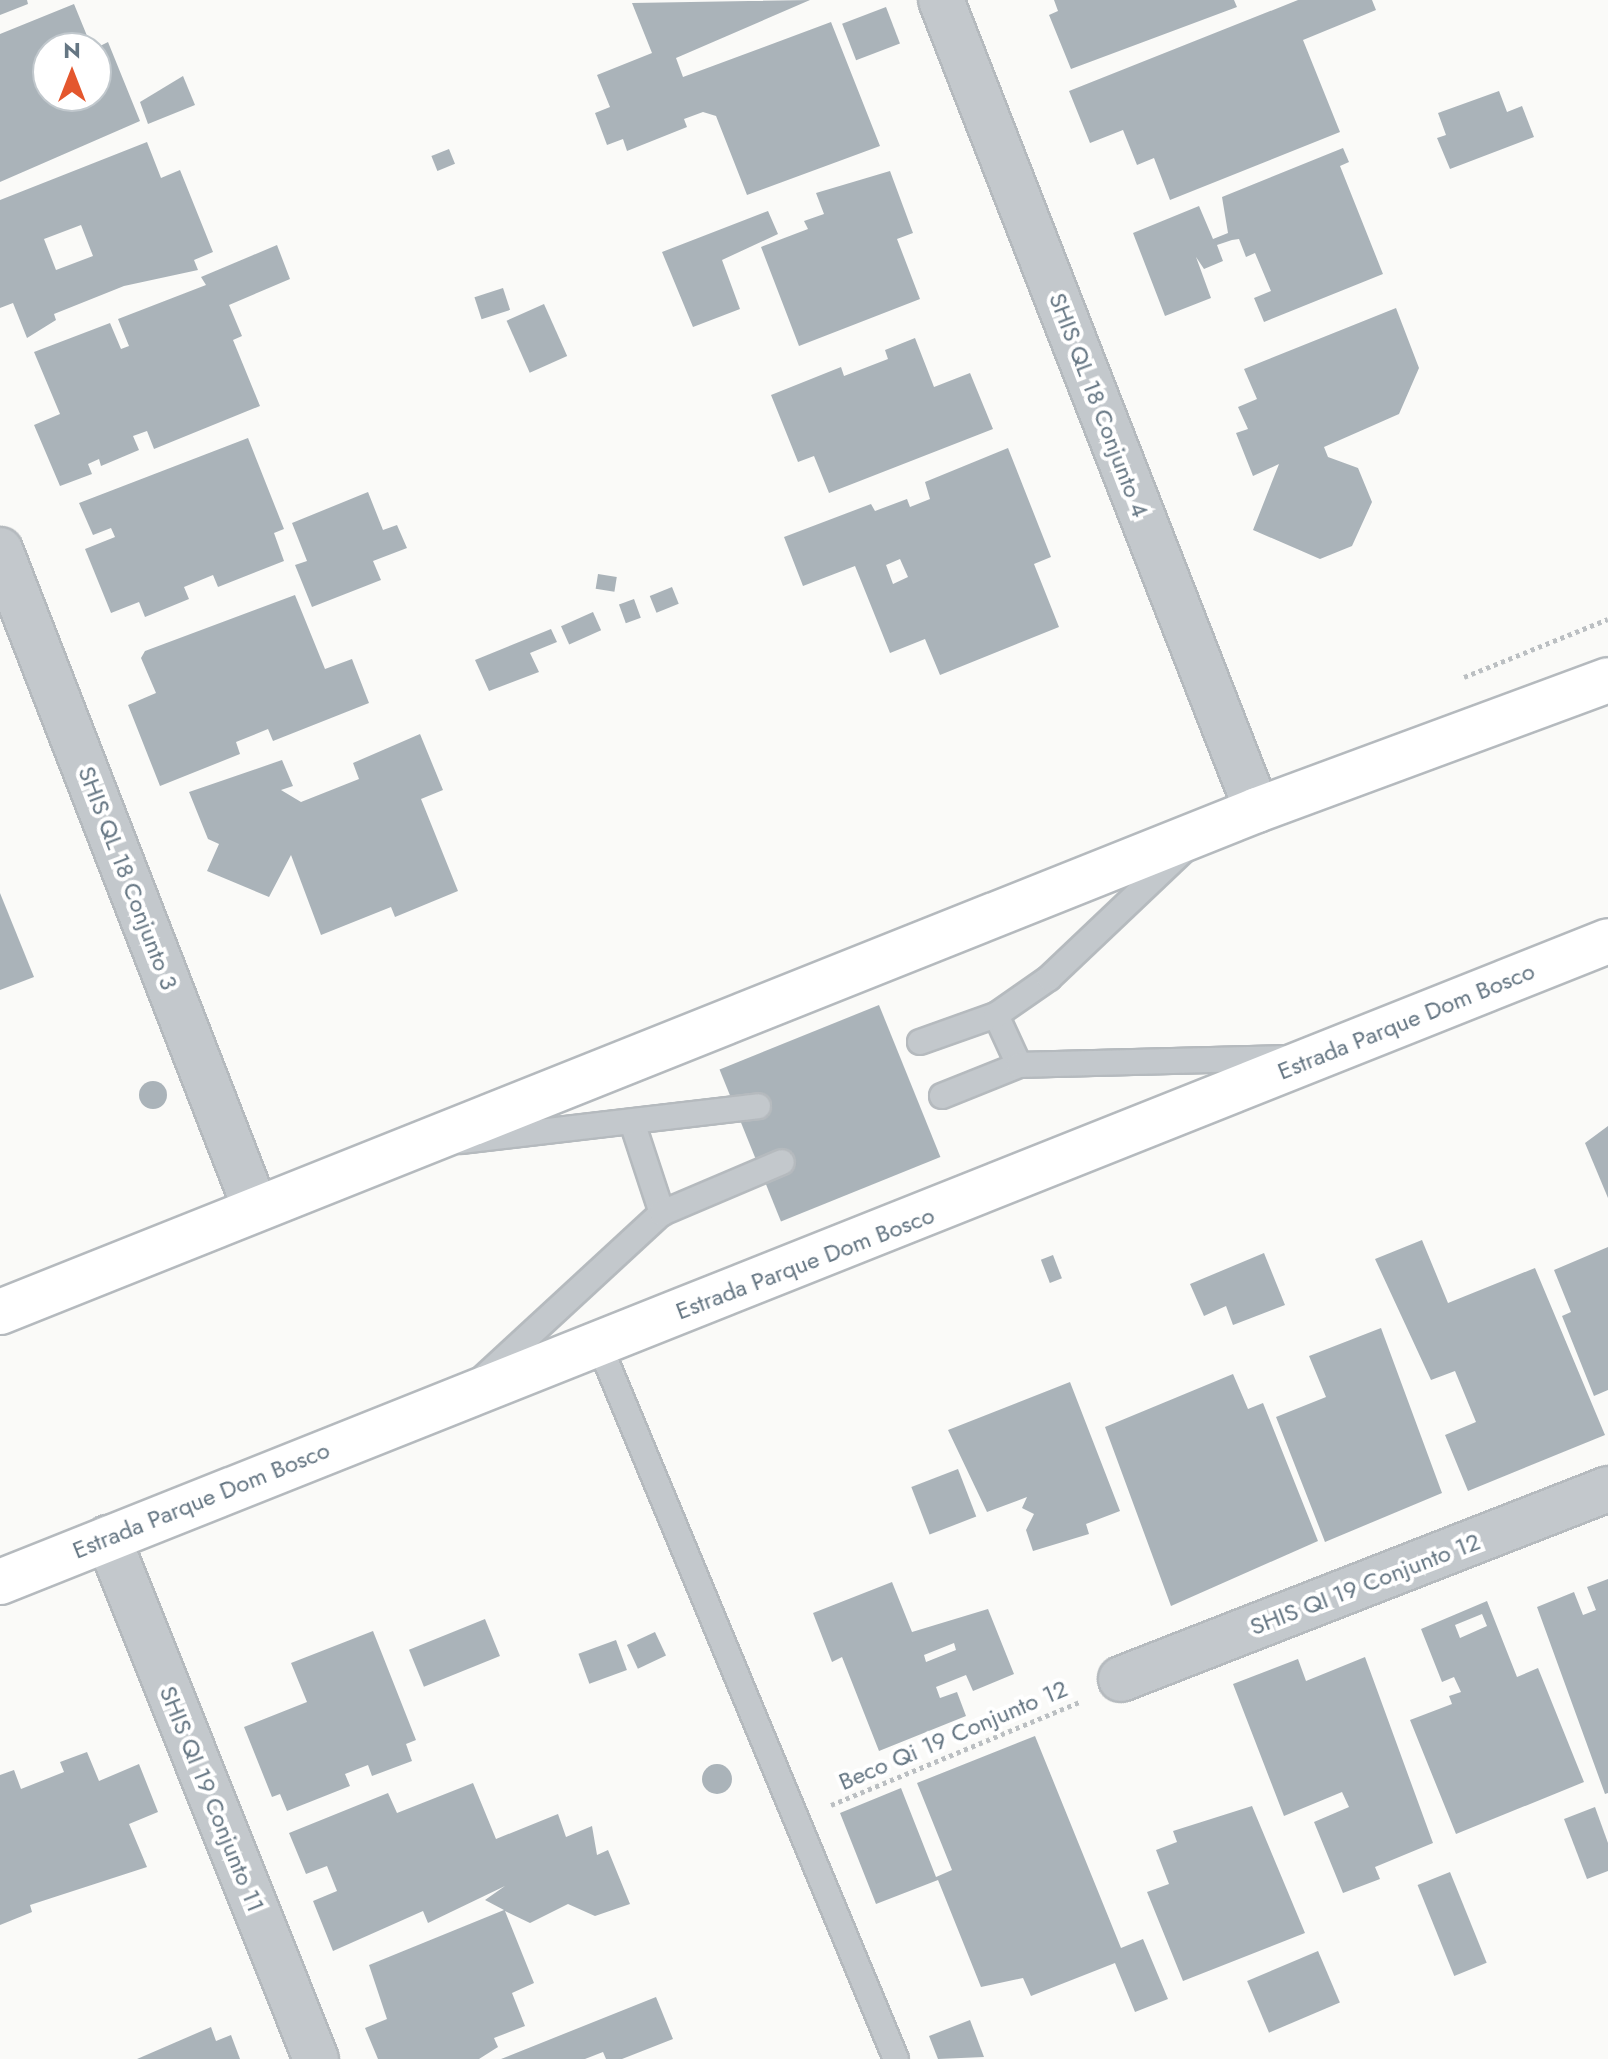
<!DOCTYPE html>
<style>
body{margin:0}
#map{position:relative;width:1608px;height:2059px;overflow:hidden;background:#fafaf8;font-family:Jost,sans-serif}
div>[style]{position:absolute}
.building>*{inset:0;background:#aab3b9;transform-origin:0 0}
.round{border-radius:50%}
.path>*{height:5px;margin-top:-2.5px;transform-origin:0;background:repeating-linear-gradient(90deg,#bbbfc2 0 4px,transparent 0 8px)}
.roads{filter:drop-shadow(2px 0 #b5babe) drop-shadow(-2px 0 #b5babe) drop-shadow(0 2px #b5babe) drop-shadow(0 -2px #b5babe)}
.service>*{height:24px;margin:-12px;padding:0 12px;transform-origin:12px;border-radius:12px;background:#c3c8cc}
.minor>*{height:44px;margin:-22px;padding:0 22px;transform-origin:22px;border-radius:22px;background:#c3c8cc}
.primary>*{height:44px;margin:-22px;padding:0 22px;transform-origin:22px;border-radius:22px;background:#fff}
span{translate:-50% -50%;white-space:nowrap;text-align:center;line-height:1.15;-webkit-text-stroke:8px #fff;paint-order:stroke}
.street-label{font-size:24px;color:#657683}
.north{position:absolute;left:32px;top:32px;width:80px;height:80px;box-sizing:border-box;background:#fff;border:2px solid #c1c8cd;border-radius:50%;rotate:0deg;font-size:22px;font-weight:700;line-height:32px;text-align:center;color:#657683}
.north::after{content:'';display:block;margin:auto;width:28px;height:36px;background:#e4572e;clip-path:polygon(50% 0,100% 100%,50% 72%,0 100%)}
</style>
<div id="map">
<div class="building">
<div style="clip-path:polygon(0 0,27px 0,28px 4px,0 15px)"></div>
<div style="clip-path:polygon(810px 0,676px 58px,683px 77px,831px 22px,880px 146px,747px 195px,716px 116px,703px 112px,684px 119px,687px 127px,627px 151px,623px 139px,607px 145px,595px 113px,610px 107px,597px 75px,652px 53px,632px 3px)"></div>
<div style="clip-path:polygon(1054px 0,1234px 0,1237px 7px,1071px 69px,1049px 15px,1058px 11px)"></div>
<div style="clip-path:polygon(1298px 0,1372px 0,1376px 10px,1303px 40px,1340px 132px,1170px 200px,1154px 158px,1137px 165px,1123px 130px,1090px 143px,1069px 91px)"></div>
<div style="clip-path:polygon(74px 4px,92px 48px,48px 48px,48px 96px,96px 96px,96px 48px,108px 42px,140px 121px,0 182px,0 34px)"></div>
<div style="left:886px;top:7px;width:39px;height:47px;rotate:69deg"></div>
<div style="clip-path:polygon(183px 76px,195px 105px,148px 124px,140px 102px)"></div>
<div style="clip-path:polygon(1499px 91px,1507px 112px,1522px 106px,1534px 137px,1450px 169px,1437px 138px,1446px 135px,1438px 113px)"></div>
<div style="clip-path:polygon(evenodd,147px 142px,161px 178px,180px 170px,213px 252px,194px 260px,198px 270px,124px 286px,54px 314px,56px 320px,27px 338px,13px 303px,0 308px,0 200px,147px 142px,81px 225px,93px 256px,56px 270px,44px 239px,81px 225px)"></div>
<div style="clip-path:polygon(1343px 148px,1349px 162px,1340px 166px,1383px 274px,1264px 322px,1254px 298px,1271px 291px,1255px 253px,1246px 257px,1239px 239px,1232px 240px,1217px 245px,1223px 261px,1204px 269px,1196px 257px,1211px 298px,1165px 316px,1133px 233px,1199px 206px,1213px 239px,1228px 233px,1222px 197px)"></div>
<div style="left:449px;top:149px;width:16px;height:19px;rotate:68deg"></div>
<div style="clip-path:polygon(890px 171px,913px 233px,897px 239px,920px 299px,799px 346px,761px 247px,808px 229px,804px 221px,824px 214px,816px 193px)"></div>
<div style="clip-path:polygon(768px 211px,778px 234px,722px 260px,740px 309px,693px 327px,662px 252px)"></div>
<div style="clip-path:polygon(277px 245px,290px 279px,229px 305px,242px 336px,233px 340px,260px 406px,154px 449px,147px 431px,133px 436px,139px 450px,101px 466px,99px 459px,88px 464px,92px 474px,60px 486px,34px 425px,60px 414px,34px 352px,110px 323px,121px 349px,129px 346px,118px 319px,206px 285px,201px 277px)"></div>
<div style="left:503px;top:288px;width:23px;height:30px;rotate:72deg"></div>
<div style="left:544px;top:304px;width:57px;height:41px;rotate:66deg"></div>
<div style="clip-path:polygon(1396px 308px,1419px 368px,1399px 414px,1324px 447px,1328px 457px,1358px 468px,1372px 502px,1352px 546px,1320px 559px,1253px 530px,1279px 464px,1253px 476px,1236px 433px,1248px 429px,1238px 407px,1257px 399px,1244px 369px)"></div>
<div style="clip-path:polygon(915px 338px,934px 387px,970px 373px,993px 429px,829px 493px,814px 456px,798px 462px,771px 395px,841px 367px,844px 376px,888px 359px,885px 350px)"></div>
<div style="clip-path:polygon(248px 438px,284px 529px,274px 533px,284px 561px,218px 587px,213px 575px,184px 587px,189px 599px,145px 617px,139px 602px,111px 613px,85px 549px,115px 537px,111px 528px,93px 535px,79px 503px)"></div>
<div style="clip-path:polygon(evenodd,1008px 448px,1051px 557px,1034px 564px,1059px 627px,940px 675px,925px 639px,890px 653px,855px 566px,803px 586px,784px 537px,871px 504px,875px 511px,907px 499px,910px 507px,930px 499px,925px 482px,1008px 448px,900px 559px,908px 577px,893px 584px,886px 565px,900px 559px)"></div>
<div style="clip-path:polygon(368px 492px,383px 530px,397px 525px,407px 548px,373px 561px,381px 580px,312px 607px,295px 565px,307px 561px,292px 523px)"></div>
<div style="left:598px;top:574px;width:19px;height:15px;rotate:9deg"></div>
<div style="left:672px;top:587px;width:18px;height:24px;rotate:68deg"></div>
<div style="clip-path:polygon(295px 595px,325px 669px,352px 659px,369px 703px,273px 741px,268px 729px,236px 742px,240px 754px,160px 786px,128px 705px,156px 693px,141px 658px,145px 651px)"></div>
<div style="left:634px;top:599px;width:20px;height:16px;rotate:70deg"></div>
<div style="left:593px;top:612px;width:20px;height:35px;rotate:66deg"></div>
<div style="clip-path:polygon(551px 629px,557px 642px,530px 653px,539px 672px,489px 691px,475px 660px)"></div>
<div style="clip-path:polygon(420px 734px,443px 790px,421px 799px,458px 891px,395px 917px,391px 907px,321px 935px,291px 855px,269px 897px,207px 871px,219px 844px,208px 839px,189px 792px,282px 760px,293px 786px,281px 790px,301px 802px,359px 779px,353px 763px)"></div>
<div style="clip-path:polygon(0 893px,34px 977px,0 990px)"></div>
<div style="left:879px;top:1005px;width:164px;height:172px;rotate:68deg"></div>
<div class="round" style="left:139px;top:1081px;width:28px;height:28px"></div>
<div style="clip-path:polygon(1608px 1126px,1608px 1198px,1585px 1143px)"></div>
<div style="clip-path:polygon(1422px 1240px,1448px 1303px,1535px 1268px,1605px 1435px,1468px 1491px,1445px 1435px,1476px 1422px,1455px 1371px,1431px 1380px,1375px 1259px)"></div>
<div style="clip-path:polygon(1608px 1247px,1608px 1390px,1594px 1396px,1562px 1316px,1571px 1312px,1554px 1270px)"></div>
<div style="clip-path:polygon(1264px 1253px,1285px 1305px,1233px 1325px,1226px 1306px,1204px 1316px,1190px 1284px)"></div>
<div style="left:1053px;top:1255px;width:25px;height:13px;rotate:69deg"></div>
<div style="clip-path:polygon(1381px 1328px,1442px 1493px,1325px 1542px,1276px 1417px,1326px 1397px,1309px 1356px)"></div>
<div style="clip-path:polygon(1233px 1374px,1248px 1409px,1263px 1403px,1318px 1541px,1171px 1606px,1105px 1427px)"></div>
<div style="clip-path:polygon(1070px 1382px,1120px 1511px,1086px 1524px,1089px 1534px,1033px 1551px,1026px 1530px,1034px 1514px,1022px 1508px,1027px 1497px,987px 1512px,948px 1430px)"></div>
<div style="left:958px;top:1469px;width:51px;height:50px;rotate:69deg"></div>
<div style="clip-path:polygon(1608px 1579px,1608px 1793px,1605px 1794px,1537px 1607px,1574px 1592px,1583px 1615px,1596px 1610px,1587px 1587px)"></div>
<div style="clip-path:polygon(evenodd,892px 1582px,912px 1632px,988px 1609px,1014px 1674px,973px 1691px,966px 1675px,936px 1687px,940px 1698px,957px 1692px,966px 1716px,879px 1751px,842px 1657px,832px 1662px,813px 1613px,892px 1582px,954px 1643px,956px 1650px,926px 1662px,924px 1655px,954px 1643px)"></div>
<div style="clip-path:polygon(evenodd,1487px 1601px,1517px 1677px,1538px 1668px,1584px 1782px,1456px 1834px,1410px 1720px,1452px 1704px,1449px 1696px,1461px 1692px,1454px 1677px,1442px 1682px,1421px 1629px,1487px 1601px,1482px 1614px,1487px 1626px,1460px 1638px,1455px 1625px,1482px 1614px)"></div>
<div style="left:485px;top:1619px;width:40px;height:82px;rotate:68deg"></div>
<div style="clip-path:polygon(373px 1631px,416px 1740px,406px 1744px,412px 1761px,372px 1776px,368px 1765px,345px 1774px,350px 1786px,287px 1811px,280px 1794px,272px 1797px,244px 1727px,307px 1702px,291px 1663px)"></div>
<div style="left:655px;top:1632px;width:26px;height:31px;rotate:65deg"></div>
<div style="left:616px;top:1640px;width:32px;height:40px;rotate:70deg"></div>
<div style="clip-path:polygon(1365px 1657px,1433px 1843px,1375px 1867px,1380px 1879px,1343px 1893px,1314px 1822px,1349px 1807px,1342px 1792px,1284px 1816px,1233px 1684px,1298px 1659px,1306px 1681px)"></div>
<div style="clip-path:polygon(1035px 1736px,1121px 1948px,1143px 1939px,1168px 1999px,1135px 2012px,1115px 1963px,1031px 1996px,1023px 1978px,981px 1987px,938px 1880px,876px 1904px,840px 1813px,901px 1788px,936px 1877px,952px 1870px,917px 1783px)"></div>
<div style="clip-path:polygon(87px 1752px,99px 1781px,139px 1764px,158px 1812px,129px 1824px,147px 1867px,30px 1905px,32px 1912px,0 1925px,0 1775px,14px 1770px,21px 1789px,64px 1772px,60px 1762px)"></div>
<div class="round" style="left:702px;top:1764px;width:30px;height:30px"></div>
<div style="clip-path:polygon(473px 1783px,496px 1839px,558px 1814px,566px 1837px,592px 1826px,597px 1855px,608px 1850px,630px 1904px,595px 1916px,568px 1904px,530px 1923px,505px 1911px,534px 1983px,512px 1993px,525px 2026px,494px 2038px,498px 2047px,479px 2059px,378px 2059px,365px 2028px,387px 2019px,369px 1965px,504px 1910px,485px 1900px,505px 1886px,428px 1923px,423px 1911px,333px 1951px,313px 1901px,337px 1891px,327px 1866px,306px 1874px,289px 1833px,388px 1793px,397px 1813px)"></div>
<div style="clip-path:polygon(1252px 1806px,1305px 1933px,1183px 1981px,1147px 1892px,1169px 1884px,1156px 1850px,1177px 1842px,1173px 1831px)"></div>
<div style="clip-path:polygon(1595px 1807px,1608px 1843px,1608px 1871px,1587px 1879px,1564px 1819px)"></div>
<div style="left:1450px;top:1872px;width:98px;height:35px;rotate:68deg"></div>
<div style="left:1318px;top:1951px;width:56px;height:77px;rotate:67deg"></div>
<div style="clip-path:polygon(656px 1997px,673px 2039px,622px 2059px,606px 2059px,603px 2052px,585px 2059px,501px 2059px)"></div>
<div style="clip-path:polygon(970px 2020px,984px 2057px,938px 2059px,929px 2036px)"></div>
<div style="clip-path:polygon(211px 2027px,216px 2041px,231px 2035px,240px 2059px,137px 2059px)"></div>
</div>
<div class="path">
<div style="left:1464px;top:677px;width:155px;rotate:-21.9deg"></div>
<div style="left:831px;top:1805px;width:269px;rotate:-22.5deg"></div>
</div>
<div class="roads">
<div class="service">
<div style="left:996px;top:1015px;width:55px;rotate:65.3deg"></div>
<div style="left:920px;top:1042px;width:81px;rotate:-19.6deg"></div>
<div style="left:996px;top:1015px;width:65px;rotate:-34.9deg"></div>
<div style="left:1049px;top:978px;width:187px;rotate:-43.5deg"></div>
<div style="left:942px;top:1096px;width:83px;rotate:-21.9deg"></div>
<div style="left:1019px;top:1065px;width:267px;rotate:-1.5deg"></div>
<div style="left:633px;top:1125px;width:93px;rotate:71.8deg"></div>
<div style="left:462px;top:1141px;width:298px;rotate:-6.7deg"></div>
<div style="left:598px;top:1342px;width:776px;rotate:67.43deg"></div>
<div style="left:484px;top:1377px;width:242px;rotate:-42.7deg"></div>
<div style="left:662px;top:1213px;width:130px;rotate:-23deg"></div>
</div>
<div class="minor">
<div style="left:941px;top:0;width:869px;rotate:68.69deg"></div>
<div style="left:0;top:550px;width:705px;rotate:68.79deg"></div>
<div style="left:108px;top:1538px;width:561px;rotate:68.24deg"></div>
<div style="left:1121px;top:1679px;width:523px;rotate:-21.31deg"></div>
</div>
<div class="primary">
<div style="left:0;top:1312px;width:1354px;rotate:-21.77deg"></div>
<div style="left:1257px;top:810px;width:374px;rotate:-20.3deg"></div>
<div style="left:0;top:1582px;width:1731px;rotate:-21.73deg"></div>
</div>
</div>
<div class="street-label">
<span style="left:1099px;top:405px;rotate:69deg">SHIS QL 18 Conjunto 4</span>
<span style="left:128px;top:878px;rotate:69deg">SHIS QL 18 Conjunto 3</span>
<span style="left:1406px;top:1021px;rotate:-22deg">Estrada Parque Dom Bosco</span>
<span style="left:805px;top:1263px;rotate:-21deg">Estrada Parque Dom Bosco</span>
<span style="left:201px;top:1500px;rotate:-22deg">Estrada Parque Dom Bosco</span>
<span style="left:1365px;top:1584px;rotate:-21deg">SHIS QI 19 Conjunto 12</span>
<span style="left:953px;top:1735px;rotate:-23deg">Beco Qi 19 Conjunto 12</span>
<span style="left:212px;top:1799px;rotate:68deg">SHIS QI 19 Conjunto 11</span>
</div>
<div class="north">N</div>
</div>
